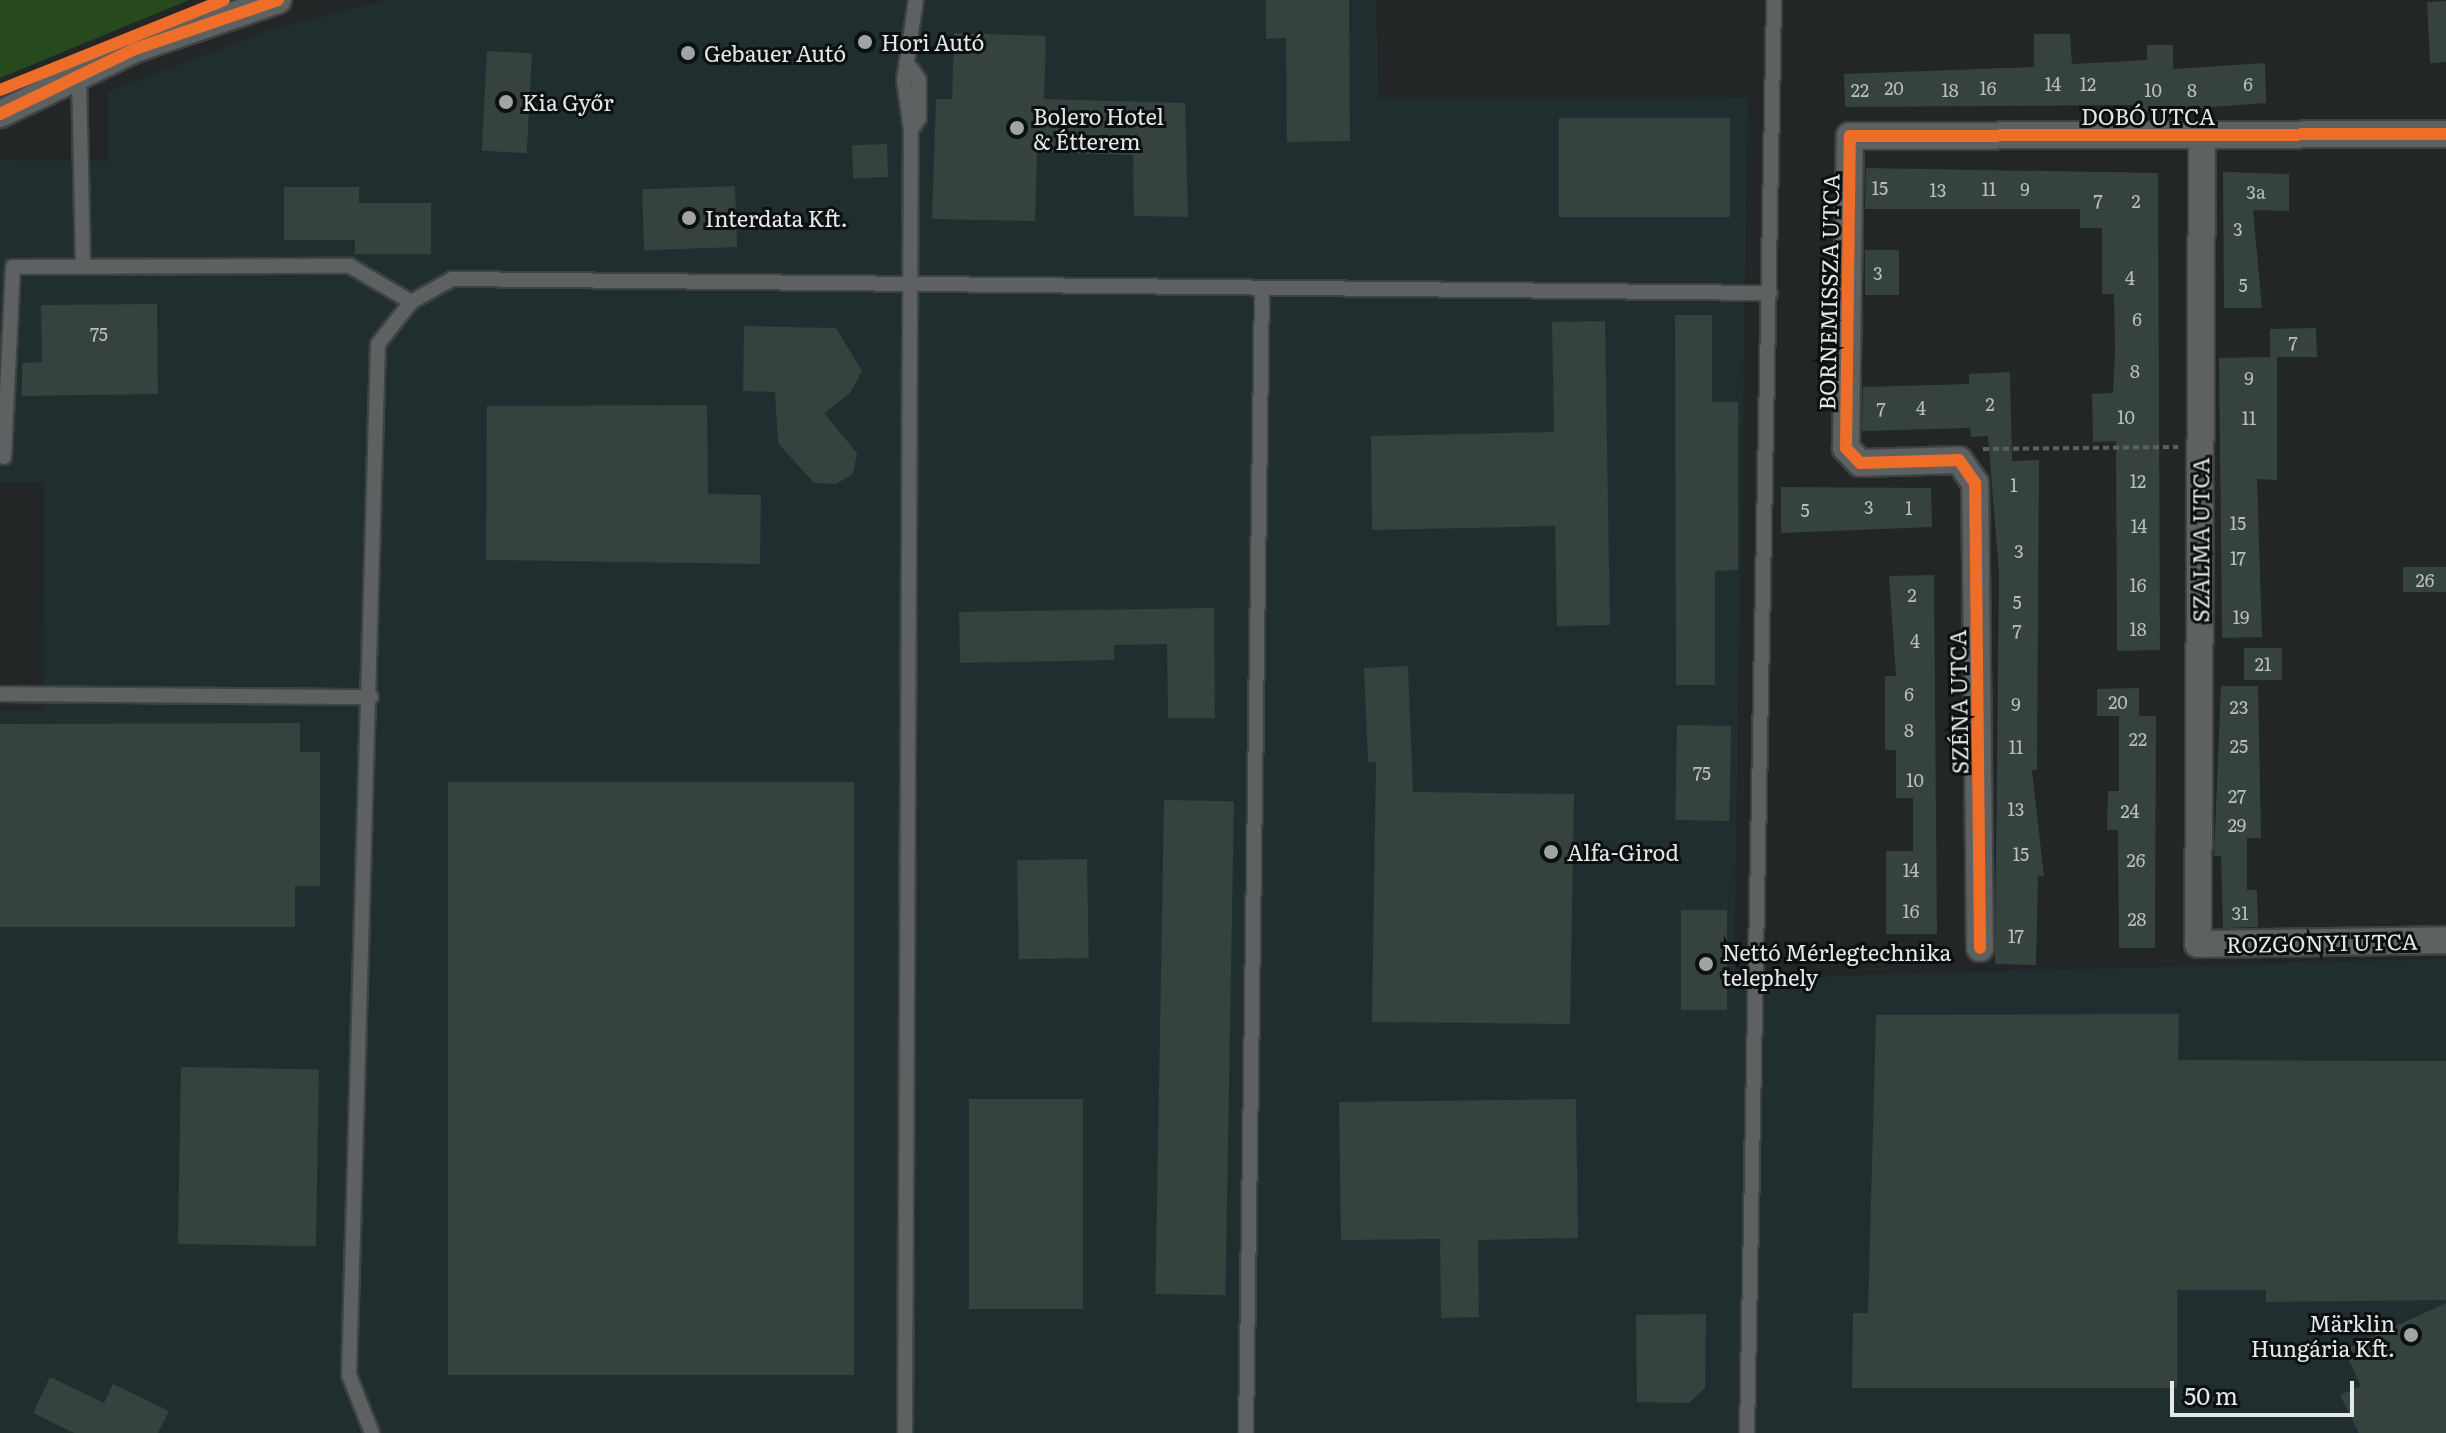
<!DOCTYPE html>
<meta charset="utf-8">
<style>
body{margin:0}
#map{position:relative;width:2446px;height:1433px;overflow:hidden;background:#222626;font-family:Literata,serif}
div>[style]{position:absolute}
.built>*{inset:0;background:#202e2f}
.green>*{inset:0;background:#264a1e}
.building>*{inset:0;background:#35423e;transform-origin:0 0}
.path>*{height:4px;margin-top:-2px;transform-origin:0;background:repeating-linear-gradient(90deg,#5e6060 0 6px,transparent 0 10px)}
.roads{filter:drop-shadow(2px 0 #3f4243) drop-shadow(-2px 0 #3f4243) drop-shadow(0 2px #3f4243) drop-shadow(0 -2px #3f4243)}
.lane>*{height:14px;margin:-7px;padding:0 7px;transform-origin:7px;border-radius:7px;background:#5e6161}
.street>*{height:26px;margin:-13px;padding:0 13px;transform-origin:13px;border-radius:13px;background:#5e6161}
.cycleway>*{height:12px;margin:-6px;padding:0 6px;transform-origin:6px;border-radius:6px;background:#ee6e29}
.dots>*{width:22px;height:22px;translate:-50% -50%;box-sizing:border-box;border:4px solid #0d1010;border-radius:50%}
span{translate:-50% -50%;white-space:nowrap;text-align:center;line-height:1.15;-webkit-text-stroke:6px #0d1010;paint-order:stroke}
.number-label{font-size:18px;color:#b8bebe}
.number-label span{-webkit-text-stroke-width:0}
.poi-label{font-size:22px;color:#e4e8e9}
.left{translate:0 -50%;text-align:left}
.right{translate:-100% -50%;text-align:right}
.street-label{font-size:22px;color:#e4e8e9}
.scale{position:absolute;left:2170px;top:1381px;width:184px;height:36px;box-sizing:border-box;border:4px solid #e4e8e9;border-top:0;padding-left:10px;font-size:24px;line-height:28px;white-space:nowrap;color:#e4e8e9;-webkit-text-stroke:6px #0d1010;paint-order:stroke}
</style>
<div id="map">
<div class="built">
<div style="clip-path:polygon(387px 0,1376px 0,1379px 99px,1748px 98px,1734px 979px,2446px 959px,2446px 1433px,0 1433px,0 711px,43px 711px,44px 482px,0 482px,0 160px,108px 161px,108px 92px,270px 30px)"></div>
</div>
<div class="green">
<div style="clip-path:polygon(0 0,189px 0,0 78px)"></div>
</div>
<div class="building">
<div style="clip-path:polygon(1266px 0,1349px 0,1350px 141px,1287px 142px,1286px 38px,1266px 39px)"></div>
<div style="clip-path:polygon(2446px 1px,2446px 62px,2430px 63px,2427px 2px)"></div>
<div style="clip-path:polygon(954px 33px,1046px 36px,1044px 99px,1185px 103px,1188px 217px,1134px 216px,1133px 155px,1037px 152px,1035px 221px,932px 219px,936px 99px,952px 99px)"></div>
<div style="clip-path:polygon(2034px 34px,2070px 34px,2072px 64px,2147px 60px,2147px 45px,2173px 45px,2173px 69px,2265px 63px,2266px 103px,2132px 113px,2132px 105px,1845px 107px,1844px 74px,2034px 67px)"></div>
<div style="left:487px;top:51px;width:45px;height:100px;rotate:3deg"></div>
<div style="left:1559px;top:118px;width:171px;height:99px"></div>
<div style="left:887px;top:144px;width:33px;height:35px;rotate:88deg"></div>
<div style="clip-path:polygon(1866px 168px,2158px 173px,2160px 650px,2117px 651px,2116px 441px,2093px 442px,2092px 394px,2113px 393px,2115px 350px,2114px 294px,2102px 294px,2102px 228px,2080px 228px,2080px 209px,1865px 209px)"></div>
<div style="clip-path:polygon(2223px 172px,2289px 174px,2289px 211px,2253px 210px,2262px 308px,2224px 308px)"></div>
<div style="left:735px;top:186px;width:61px;height:93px;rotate:88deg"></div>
<div style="clip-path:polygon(284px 187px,359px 187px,359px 203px,431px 203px,431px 254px,355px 254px,355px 240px,284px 240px)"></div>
<div style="left:1865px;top:250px;width:34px;height:45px"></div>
<div style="clip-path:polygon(157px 304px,158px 394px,22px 396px,22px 363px,42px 362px,41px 305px)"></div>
<div style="clip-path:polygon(1675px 315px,1712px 315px,1712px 402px,1738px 402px,1738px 570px,1715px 571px,1715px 685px,1676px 685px)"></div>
<div style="clip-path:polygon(1605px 321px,1610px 625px,1557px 626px,1555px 526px,1372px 530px,1371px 436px,1554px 432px,1552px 322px)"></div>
<div style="clip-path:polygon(744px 326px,836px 328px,862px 371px,850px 393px,824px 413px,857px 453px,853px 474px,836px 484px,814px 483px,778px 443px,775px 392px,743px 391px)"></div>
<div style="clip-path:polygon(2316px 328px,2317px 357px,2277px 357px,2277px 480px,2257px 479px,2262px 637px,2222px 638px,2219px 358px,2270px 357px,2270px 329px)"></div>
<div style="clip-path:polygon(2010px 372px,2012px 461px,2039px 460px,2037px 770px,2032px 770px,2044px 876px,2038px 876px,2036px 965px,1995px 964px,1999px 573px,1988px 436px,1971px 437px,1970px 428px,1862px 431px,1863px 387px,1969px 384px,1969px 374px)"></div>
<div style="clip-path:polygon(707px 405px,708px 494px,761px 495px,760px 564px,486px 560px,487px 406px)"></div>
<div style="clip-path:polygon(1781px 487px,1931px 488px,1932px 527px,1781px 533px)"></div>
<div style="left:2446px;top:567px;width:25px;height:43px;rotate:90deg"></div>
<div style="clip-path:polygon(1934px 575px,1937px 934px,1886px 934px,1886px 851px,1913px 851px,1913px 798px,1896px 798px,1896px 750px,1885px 750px,1885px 676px,1896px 676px,1889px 576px)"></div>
<div style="clip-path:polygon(1214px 608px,1215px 718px,1168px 718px,1167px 644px,1114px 645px,1114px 660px,960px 663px,959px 612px)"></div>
<div style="left:2244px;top:648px;width:38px;height:32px"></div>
<div style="clip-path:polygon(1408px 666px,1413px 792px,1574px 794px,1570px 1024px,1372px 1022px,1376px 762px,1368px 762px,1364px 668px)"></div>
<div style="clip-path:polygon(2221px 686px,2258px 686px,2261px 838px,2247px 838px,2247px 890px,2257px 890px,2258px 927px,2223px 928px,2221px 856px,2214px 856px)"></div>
<div style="clip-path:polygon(2139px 688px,2139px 716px,2156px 716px,2155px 948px,2119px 948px,2118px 830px,2107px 830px,2108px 791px,2119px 791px,2119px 716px,2097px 716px,2097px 689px)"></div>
<div style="clip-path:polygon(300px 723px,300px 752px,320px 752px,320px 886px,295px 886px,295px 927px,0 927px,0 724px)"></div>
<div style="left:1677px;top:725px;width:54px;height:95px;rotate:1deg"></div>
<div style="left:448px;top:782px;width:406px;height:593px"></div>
<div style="left:1164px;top:800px;width:70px;height:494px;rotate:1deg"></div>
<div style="left:1087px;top:859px;width:99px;height:70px;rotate:89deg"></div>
<div style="left:1681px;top:910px;width:46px;height:100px"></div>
<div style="clip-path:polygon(2179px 1014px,2178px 1060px,2446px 1061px,2446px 1300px,2266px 1302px,2266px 1290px,2177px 1290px,2177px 1388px,1852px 1388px,1853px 1313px,1868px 1313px,1876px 1015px)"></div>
<div style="left:181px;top:1067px;width:138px;height:177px;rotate:1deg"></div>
<div style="left:969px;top:1099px;width:114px;height:210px"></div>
<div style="clip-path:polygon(1576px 1099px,1578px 1238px,1478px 1240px,1479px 1317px,1441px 1318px,1440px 1239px,1341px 1240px,1339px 1102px)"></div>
<div style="clip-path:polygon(2446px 1303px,2446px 1433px,2359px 1433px,2340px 1395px,2361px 1386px,2344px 1350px)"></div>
<div style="clip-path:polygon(1706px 1314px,1705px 1388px,1689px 1403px,1637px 1402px,1636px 1315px)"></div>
<div style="clip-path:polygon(50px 1377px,104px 1403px,113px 1384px,169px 1411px,158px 1433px,74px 1433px,33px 1413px)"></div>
</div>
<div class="path">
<div style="left:1983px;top:449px;width:195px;rotate:-0.6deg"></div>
</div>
<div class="roads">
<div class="lane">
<div style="left:79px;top:75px;width:192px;rotate:88.8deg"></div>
<div style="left:911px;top:130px;width:14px;rotate:-56deg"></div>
<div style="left:919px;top:118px;width:38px;rotate:-90deg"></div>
<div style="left:919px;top:80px;width:14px;rotate:-124deg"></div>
<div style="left:4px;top:457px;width:190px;rotate:-87.3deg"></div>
<div style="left:13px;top:267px;width:337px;rotate:-0.2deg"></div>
<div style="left:350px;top:266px;width:71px;rotate:30.5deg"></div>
<div style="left:0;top:694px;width:371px;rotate:0.5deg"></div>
<div style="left:372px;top:1433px;width:62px;rotate:-111.6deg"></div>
<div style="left:349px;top:1375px;width:1031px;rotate:-88.39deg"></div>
<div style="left:378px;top:344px;width:53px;rotate:-51.8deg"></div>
<div style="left:411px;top:302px;width:47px;rotate:-29.3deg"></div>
<div style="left:452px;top:279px;width:1318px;rotate:0.61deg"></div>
<div style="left:905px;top:1433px;width:1303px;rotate:-89.74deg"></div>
<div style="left:911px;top:130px;width:50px;rotate:-98deg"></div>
<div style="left:904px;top:80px;width:81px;rotate:-81.5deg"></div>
<div style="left:1246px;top:1433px;width:1143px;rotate:-89.2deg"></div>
<div style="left:1747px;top:1433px;width:1433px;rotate:-88.92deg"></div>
</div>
<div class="street">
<div style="left:0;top:114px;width:150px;rotate:-25.7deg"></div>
<div style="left:135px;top:49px;width:151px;rotate:-18.9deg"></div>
<div style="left:2202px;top:136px;width:808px;rotate:90.28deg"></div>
<div style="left:2198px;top:944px;width:248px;rotate:-0.9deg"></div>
<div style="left:1980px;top:948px;width:465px;rotate:-90.6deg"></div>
<div style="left:1975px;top:483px;width:28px;rotate:-125deg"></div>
<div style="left:1959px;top:460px;width:99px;rotate:178.3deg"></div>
<div style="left:1860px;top:463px;width:21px;rotate:-133deg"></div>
<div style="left:1846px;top:448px;width:312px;rotate:-89.3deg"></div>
<div style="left:1850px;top:136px;width:596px;rotate:-0.19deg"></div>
</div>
</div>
<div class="cycleway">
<div style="left:0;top:90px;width:241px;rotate:-21.9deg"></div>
<div style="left:0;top:114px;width:150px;rotate:-25.7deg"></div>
<div style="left:135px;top:49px;width:151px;rotate:-18.9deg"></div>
<div style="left:1980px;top:948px;width:465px;rotate:-90.6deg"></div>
<div style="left:1975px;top:483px;width:28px;rotate:-125deg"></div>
<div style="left:1959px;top:460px;width:99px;rotate:178.3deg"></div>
<div style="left:1860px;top:463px;width:21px;rotate:-133deg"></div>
<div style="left:1846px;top:448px;width:312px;rotate:-89.3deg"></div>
<div style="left:1850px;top:136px;width:596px;rotate:-0.19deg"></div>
</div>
<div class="dots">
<div style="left:865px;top:42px;background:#a0a4a5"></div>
<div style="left:688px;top:53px;background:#a0a4a5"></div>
<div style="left:506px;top:102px;background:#a0a4a5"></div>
<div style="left:1017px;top:128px;background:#a0a4a5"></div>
<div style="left:689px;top:218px;background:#a0a4a5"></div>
<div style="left:1551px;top:852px;background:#a0a4a5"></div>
<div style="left:1706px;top:964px;background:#a0a4a5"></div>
<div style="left:2411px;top:1335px;background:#a0a4a5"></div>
</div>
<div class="number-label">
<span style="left:2053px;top:84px">14</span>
<span style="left:2088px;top:84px">12</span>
<span style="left:2248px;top:84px">6</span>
<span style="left:1894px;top:88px">20</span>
<span style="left:1988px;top:88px">16</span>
<span style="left:1860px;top:90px">22</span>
<span style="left:1950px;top:90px">18</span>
<span style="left:2153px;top:90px">10</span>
<span style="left:2192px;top:90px">8</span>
<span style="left:1880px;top:188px">15</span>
<span style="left:1989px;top:189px">11</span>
<span style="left:2025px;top:189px">9</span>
<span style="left:1938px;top:190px">13</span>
<span style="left:2256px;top:192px">3a</span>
<span style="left:2098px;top:201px">7</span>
<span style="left:2136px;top:201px">2</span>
<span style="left:2238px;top:229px">3</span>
<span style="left:1878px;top:273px">3</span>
<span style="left:2130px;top:278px">4</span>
<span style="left:2243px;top:285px">5</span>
<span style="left:2137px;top:319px">6</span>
<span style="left:99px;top:334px">75</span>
<span style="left:2293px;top:343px">7</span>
<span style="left:2135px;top:371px">8</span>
<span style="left:2249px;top:378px">9</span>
<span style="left:1990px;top:404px">2</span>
<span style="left:1921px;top:408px">4</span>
<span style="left:1881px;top:409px">7</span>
<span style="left:2126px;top:417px">10</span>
<span style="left:2249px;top:418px">11</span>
<span style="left:2138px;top:481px">12</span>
<span style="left:2014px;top:485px">1</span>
<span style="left:1869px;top:507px">3</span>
<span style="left:1909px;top:508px">1</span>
<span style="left:1805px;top:510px">5</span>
<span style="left:2238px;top:523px">15</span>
<span style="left:2139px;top:526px">14</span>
<span style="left:2019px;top:551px">3</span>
<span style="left:2238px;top:558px">17</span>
<span style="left:2425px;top:580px">26</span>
<span style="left:2138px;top:585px">16</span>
<span style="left:1912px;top:595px">2</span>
<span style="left:2017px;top:602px">5</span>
<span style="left:2241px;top:617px">19</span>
<span style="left:2138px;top:629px">18</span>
<span style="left:2017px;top:631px">7</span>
<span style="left:1915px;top:641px">4</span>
<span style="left:2263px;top:664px">21</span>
<span style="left:1909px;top:694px">6</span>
<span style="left:2118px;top:702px">20</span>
<span style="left:2016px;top:704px">9</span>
<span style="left:2239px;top:707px">23</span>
<span style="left:1909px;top:730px">8</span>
<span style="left:2138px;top:739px">22</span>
<span style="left:2239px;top:746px">25</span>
<span style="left:2016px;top:747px">11</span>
<span style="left:1702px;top:773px">75</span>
<span style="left:1915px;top:780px">10</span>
<span style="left:2237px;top:796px">27</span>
<span style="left:2016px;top:809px">13</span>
<span style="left:2130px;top:811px">24</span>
<span style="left:2237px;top:825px">29</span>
<span style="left:2021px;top:854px">15</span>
<span style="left:2136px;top:860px">26</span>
<span style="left:1911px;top:870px">14</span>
<span style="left:1911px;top:911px">16</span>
<span style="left:2240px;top:913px">31</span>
<span style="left:2137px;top:919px">28</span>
<span style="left:2016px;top:936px">17</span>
</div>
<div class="poi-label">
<span class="left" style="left:881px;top:42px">Hori Autó</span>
<span class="left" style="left:704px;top:53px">Gebauer Autó</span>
<span class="left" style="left:522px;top:102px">Kia Győr</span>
<span class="left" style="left:1033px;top:128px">Bolero Hotel<br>&amp; Étterem</span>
<span class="left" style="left:705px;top:218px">Interdata Kft.</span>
<span class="left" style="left:1567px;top:852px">Alfa-Girod</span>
<span class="left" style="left:1722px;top:964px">Nettó Mérlegtechnika<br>telephely</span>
<span class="right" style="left:2395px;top:1335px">Märklin<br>Hungária Kft.</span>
</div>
<div class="street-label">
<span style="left:2148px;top:116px">DOBÓ UTCA</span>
<span style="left:1828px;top:292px;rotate:-89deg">BORNEMISSZA UTCA</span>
<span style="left:2200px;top:540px;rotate:-90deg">SZALMA UTCA</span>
<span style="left:1958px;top:702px;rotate:-91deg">SZÉNA UTCA</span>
<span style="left:2322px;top:942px;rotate:-1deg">ROZGONYI UTCA</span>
</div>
<div class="scale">50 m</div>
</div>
